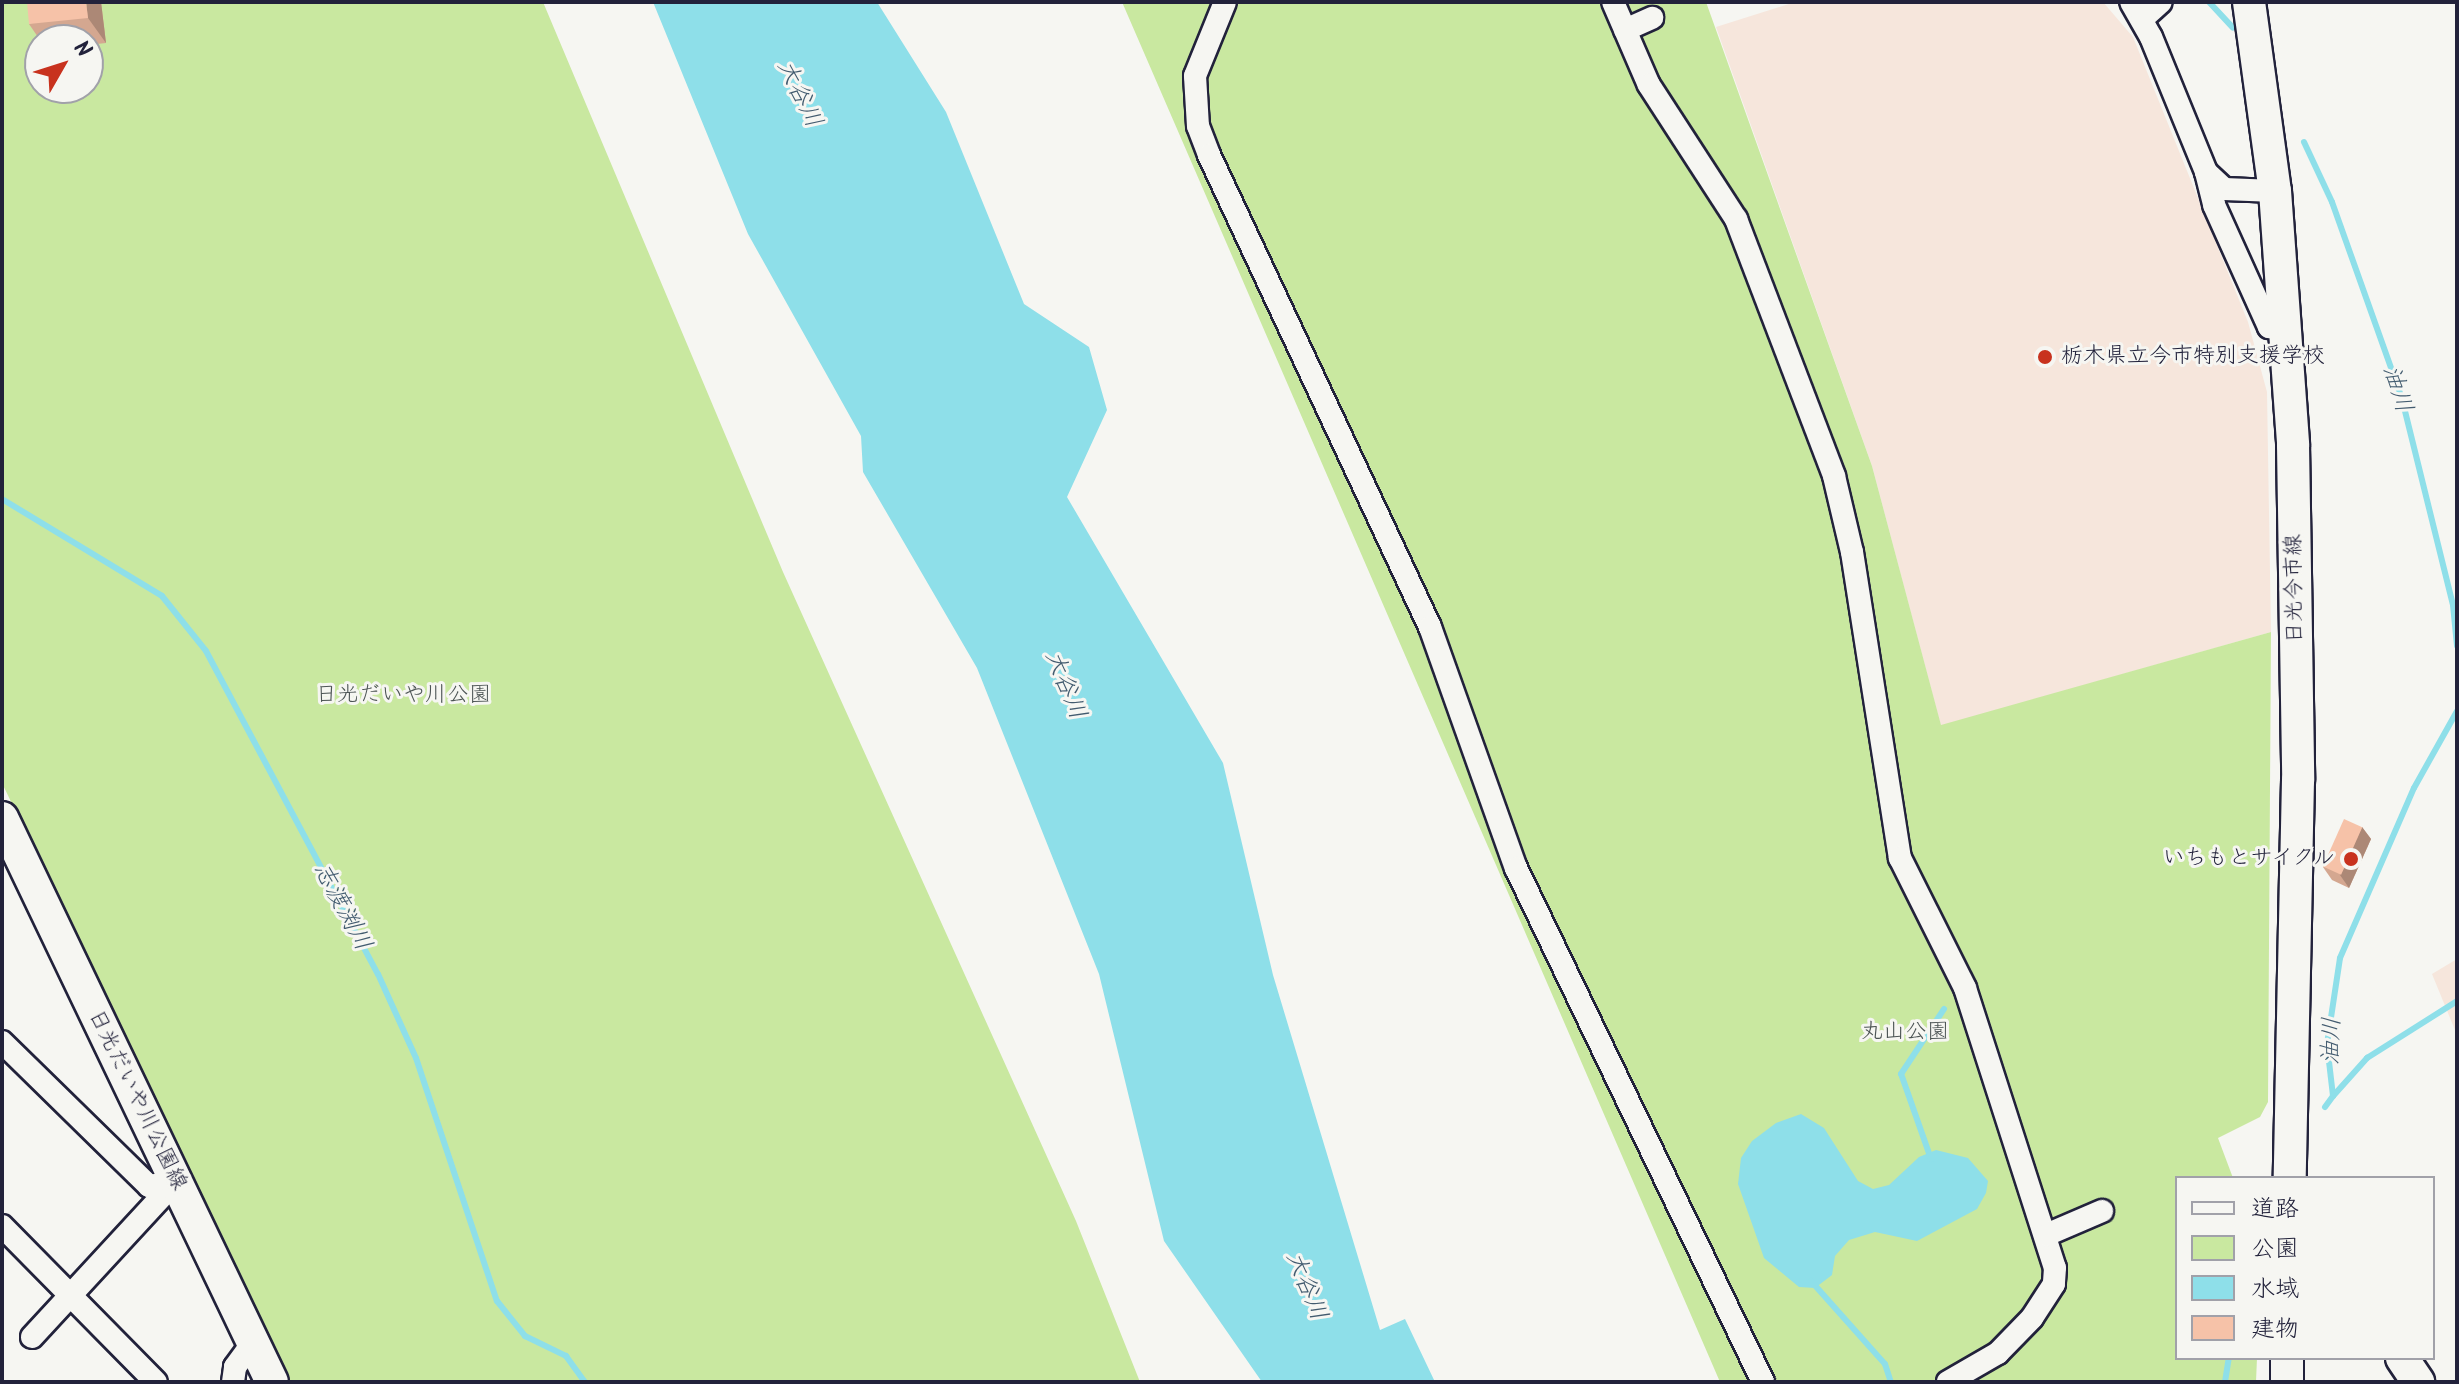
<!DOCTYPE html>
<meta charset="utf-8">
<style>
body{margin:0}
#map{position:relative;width:2459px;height:1384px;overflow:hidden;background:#f6f6f2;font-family:Kalam,"Klee One",sans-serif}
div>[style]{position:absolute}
.built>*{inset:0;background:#f6e6dc}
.green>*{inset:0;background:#c9e8a0}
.water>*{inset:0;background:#8edfe9}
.stream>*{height:6px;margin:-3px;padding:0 3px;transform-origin:3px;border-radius:3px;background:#8edfe9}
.roads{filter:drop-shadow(2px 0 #22223b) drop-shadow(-2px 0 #22223b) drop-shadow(0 2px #22223b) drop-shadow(0 -2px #22223b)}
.street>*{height:22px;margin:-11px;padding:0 11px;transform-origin:11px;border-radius:11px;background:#f6f6f2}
.secondary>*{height:32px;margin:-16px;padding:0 16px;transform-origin:16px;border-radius:16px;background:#f6f6f2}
.wall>*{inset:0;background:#d4a790}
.shaded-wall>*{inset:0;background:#ac8876}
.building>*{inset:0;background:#f6c2a8;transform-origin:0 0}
.dots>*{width:22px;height:22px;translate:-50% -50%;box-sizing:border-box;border:4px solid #f6f6f2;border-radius:50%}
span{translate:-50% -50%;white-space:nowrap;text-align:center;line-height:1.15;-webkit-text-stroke:6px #f6f6f2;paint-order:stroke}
.poi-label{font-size:22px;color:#22223b}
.left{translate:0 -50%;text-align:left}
.right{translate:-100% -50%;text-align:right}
.street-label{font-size:22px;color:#22223b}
.park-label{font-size:22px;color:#4c5454}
.water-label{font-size:24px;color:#425b6f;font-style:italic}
.frame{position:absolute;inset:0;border:4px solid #22223b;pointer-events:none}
.legend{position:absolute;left:2175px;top:1176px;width:260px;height:184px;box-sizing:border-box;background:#f6f6f2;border:2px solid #a1a1a9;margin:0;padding:10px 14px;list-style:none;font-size:24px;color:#22223b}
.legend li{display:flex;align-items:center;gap:16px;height:40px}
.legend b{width:40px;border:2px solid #a1a1a9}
.north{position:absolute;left:24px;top:24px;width:80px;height:80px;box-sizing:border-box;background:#f6f6f2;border:2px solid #a1a1a9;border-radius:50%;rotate:51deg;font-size:22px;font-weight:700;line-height:32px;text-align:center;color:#22223b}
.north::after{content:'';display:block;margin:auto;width:28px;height:36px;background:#c8321e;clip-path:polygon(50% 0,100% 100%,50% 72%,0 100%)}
</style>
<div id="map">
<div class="built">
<div style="clip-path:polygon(1795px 2px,2103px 2px,2133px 37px,2248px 322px,2267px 392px,2271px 632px,1941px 726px,1872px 466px,1716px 27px)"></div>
<div style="clip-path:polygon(2457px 959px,2457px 1035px,2432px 974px)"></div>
</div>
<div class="green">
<div style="clip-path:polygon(evenodd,2px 2px,543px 2px,783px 572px,1076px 1221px,1140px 1382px,290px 1382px,2px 783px,2px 2px,40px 40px,88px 40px,88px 88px,40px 88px,40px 40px)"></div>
<div style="clip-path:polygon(1122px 2px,1706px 2px,1872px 466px,1941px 725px,2271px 632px,2268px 1102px,2260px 1117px,2218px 1138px,2233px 1178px,2177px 1178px,2177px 1358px,2257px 1358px,2256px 1382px,1720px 1382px)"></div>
</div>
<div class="water">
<div style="clip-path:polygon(653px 2px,877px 2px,946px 112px,1024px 304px,1089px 347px,1107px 410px,1067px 497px,1223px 763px,1273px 975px,1380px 1330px,1405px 1319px,1435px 1382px,1262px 1382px,1164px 1241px,1099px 974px,977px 668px,863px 472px,861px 436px,748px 234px)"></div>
<div style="clip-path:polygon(1801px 1114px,1824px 1128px,1858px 1181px,1873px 1189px,1889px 1185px,1919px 1157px,1936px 1150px,1968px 1158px,1988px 1181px,1986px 1193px,1977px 1209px,1917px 1241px,1875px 1232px,1849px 1240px,1835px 1256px,1832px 1275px,1815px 1288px,1799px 1287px,1764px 1258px,1738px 1184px,1741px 1158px,1752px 1141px,1776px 1123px)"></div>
</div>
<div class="stream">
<div style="left:2209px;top:2px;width:35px;rotate:47deg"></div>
<div style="left:2304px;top:142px;width:66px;rotate:65deg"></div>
<div style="left:2332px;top:202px;width:209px;rotate:70.4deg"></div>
<div style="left:2402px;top:399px;width:212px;rotate:76.1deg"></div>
<div style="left:2453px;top:605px;width:41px;rotate:84.4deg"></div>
<div style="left:2px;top:499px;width:187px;rotate:31.2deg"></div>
<div style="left:162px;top:596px;width:70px;rotate:51.3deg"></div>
<div style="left:206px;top:651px;width:366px;rotate:62deg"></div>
<div style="left:378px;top:974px;width:92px;rotate:65.7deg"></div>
<div style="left:416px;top:1058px;width:256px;rotate:71.6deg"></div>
<div style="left:497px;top:1301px;width:45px;rotate:51.3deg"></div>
<div style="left:525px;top:1336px;width:46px;rotate:26deg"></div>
<div style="left:566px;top:1356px;width:32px;rotate:54deg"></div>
<div style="left:2334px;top:1095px;width:50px;rotate:-48.3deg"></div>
<div style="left:2367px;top:1058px;width:107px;rotate:-32.3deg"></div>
<div style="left:2325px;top:1107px;width:14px;rotate:-54deg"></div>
<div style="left:2333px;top:1096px;width:52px;rotate:-96.6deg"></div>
<div style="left:2327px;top:1044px;width:87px;rotate:-81.4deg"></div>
<div style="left:2340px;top:958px;width:185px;rotate:-66.5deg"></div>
<div style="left:2414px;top:788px;width:88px;rotate:-60.8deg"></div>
<div style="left:1931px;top:1159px;width:90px;rotate:-109.4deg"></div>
<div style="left:1901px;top:1074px;width:78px;rotate:-56.5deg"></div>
<div style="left:1811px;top:1281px;width:111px;rotate:48.3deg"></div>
<div style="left:1885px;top:1364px;width:19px;rotate:72deg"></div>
<div style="left:2225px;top:1382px;width:24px;rotate:-81deg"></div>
</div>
<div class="roads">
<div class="street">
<div style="left:1225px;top:2px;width:80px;rotate:112.1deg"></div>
<div style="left:1195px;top:76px;width:50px;rotate:86.6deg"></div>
<div style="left:1198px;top:126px;width:31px;rotate:69deg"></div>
<div style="left:1209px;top:155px;width:521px;rotate:64.91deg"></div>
<div style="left:1430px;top:627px;width:256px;rotate:70.4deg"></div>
<div style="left:1516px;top:868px;width:570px;rotate:64.33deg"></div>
<div style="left:1613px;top:2px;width:90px;rotate:66.6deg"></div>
<div style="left:1649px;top:85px;width:160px;rotate:57deg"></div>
<div style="left:1736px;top:219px;width:275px;rotate:69.1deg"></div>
<div style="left:1834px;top:476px;width:78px;rotate:76.7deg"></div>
<div style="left:1852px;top:552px;width:310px;rotate:81.1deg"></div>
<div style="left:1900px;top:858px;width:145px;rotate:63.4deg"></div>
<div style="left:1965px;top:988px;width:294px;rotate:72.2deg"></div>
<div style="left:2055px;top:1268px;width:16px;rotate:94deg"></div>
<div style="left:2054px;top:1284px;width:40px;rotate:122.9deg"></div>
<div style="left:2032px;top:1318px;width:49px;rotate:134.2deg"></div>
<div style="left:1998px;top:1353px;width:58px;rotate:149.9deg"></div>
<div style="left:2131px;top:2px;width:40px;rotate:60.3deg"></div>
<div style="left:2151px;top:37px;width:146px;rotate:67.8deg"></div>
<div style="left:2206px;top:172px;width:25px;rotate:43deg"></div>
<div style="left:2224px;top:189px;width:51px;rotate:2.2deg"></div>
<div style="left:2142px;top:19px;width:25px;rotate:-42deg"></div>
<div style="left:1625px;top:30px;width:30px;rotate:-24deg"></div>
<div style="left:2206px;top:172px;width:34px;rotate:76deg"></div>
<div style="left:2214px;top:205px;width:134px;rotate:65.7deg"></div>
<div style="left:2269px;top:327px;width:13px"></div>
<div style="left:2px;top:1042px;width:206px;rotate:44.4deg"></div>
<div style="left:149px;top:1186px;width:27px;rotate:-10deg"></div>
<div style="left:2px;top:1226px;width:219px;rotate:45.4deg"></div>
<div style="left:2046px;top:1235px;width:61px;rotate:-23.2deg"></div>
<div style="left:32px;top:1337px;width:212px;rotate:-47.3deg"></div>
<div style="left:233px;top:1382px;width:15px;rotate:-82deg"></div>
<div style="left:235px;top:1367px;width:31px;rotate:-54deg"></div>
</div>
<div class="secondary">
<div style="left:2249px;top:2px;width:191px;rotate:82.2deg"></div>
<div style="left:2275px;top:191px;width:255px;rotate:85.9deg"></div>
<div style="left:2293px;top:445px;width:335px;rotate:89.1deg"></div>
<div style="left:2298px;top:780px;width:398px;rotate:91.2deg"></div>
<div style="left:2px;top:818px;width:625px;rotate:64.42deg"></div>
<div style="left:2402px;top:1358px;width:29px;rotate:56deg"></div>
<div style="left:2287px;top:1382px;width:24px;rotate:-90deg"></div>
</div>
</div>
<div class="wall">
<div style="clip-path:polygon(101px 2px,106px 43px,88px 45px,88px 40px,40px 40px,29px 24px)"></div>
<div style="clip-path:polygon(2362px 827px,2371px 839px,2349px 888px,2332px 880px,2323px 867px)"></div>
</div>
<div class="shaded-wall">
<div style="clip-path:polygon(86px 2px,101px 2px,106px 43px,88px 18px)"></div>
<div style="clip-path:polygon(2362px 827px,2371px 839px,2349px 888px,2340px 875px)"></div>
</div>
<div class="building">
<div style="clip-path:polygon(27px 2px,86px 2px,88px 18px,29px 24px)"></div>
<div style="left:2344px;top:819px;width:20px;height:52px;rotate:24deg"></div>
</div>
<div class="dots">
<div style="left:2045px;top:357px;background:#c8321e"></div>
<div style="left:2351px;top:859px;background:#c8321e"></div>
</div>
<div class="poi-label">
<span class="left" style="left:2061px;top:357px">栃木県立今市特別支援学校</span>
<span class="right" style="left:2335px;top:859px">いちもとサイクル</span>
</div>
<div class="street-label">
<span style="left:2295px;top:589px;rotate:-91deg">日光今市線</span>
<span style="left:137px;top:1100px;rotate:64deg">日光だいや川公園線</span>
</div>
<div class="park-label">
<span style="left:403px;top:696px">日光だいや川公園</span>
<span style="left:1905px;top:1033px">丸山公園</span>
</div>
<div class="water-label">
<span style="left:799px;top:94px;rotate:64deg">大谷川</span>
<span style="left:2397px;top:389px;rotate:72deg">油川</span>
<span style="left:1065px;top:685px;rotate:68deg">大谷川</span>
<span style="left:342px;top:907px;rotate:62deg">志渡渕川</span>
<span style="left:2332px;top:1041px;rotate:-88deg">油川</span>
<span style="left:1306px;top:1286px;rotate:68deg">大谷川</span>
</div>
<div class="frame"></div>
<ul class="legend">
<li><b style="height:10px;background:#f6f6f2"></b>道路</li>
<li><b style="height:22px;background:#c9e8a0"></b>公園</li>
<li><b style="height:22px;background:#8edfe9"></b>水域</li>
<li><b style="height:22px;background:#f6c2a8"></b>建物</li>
</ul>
<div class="north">N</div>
</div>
